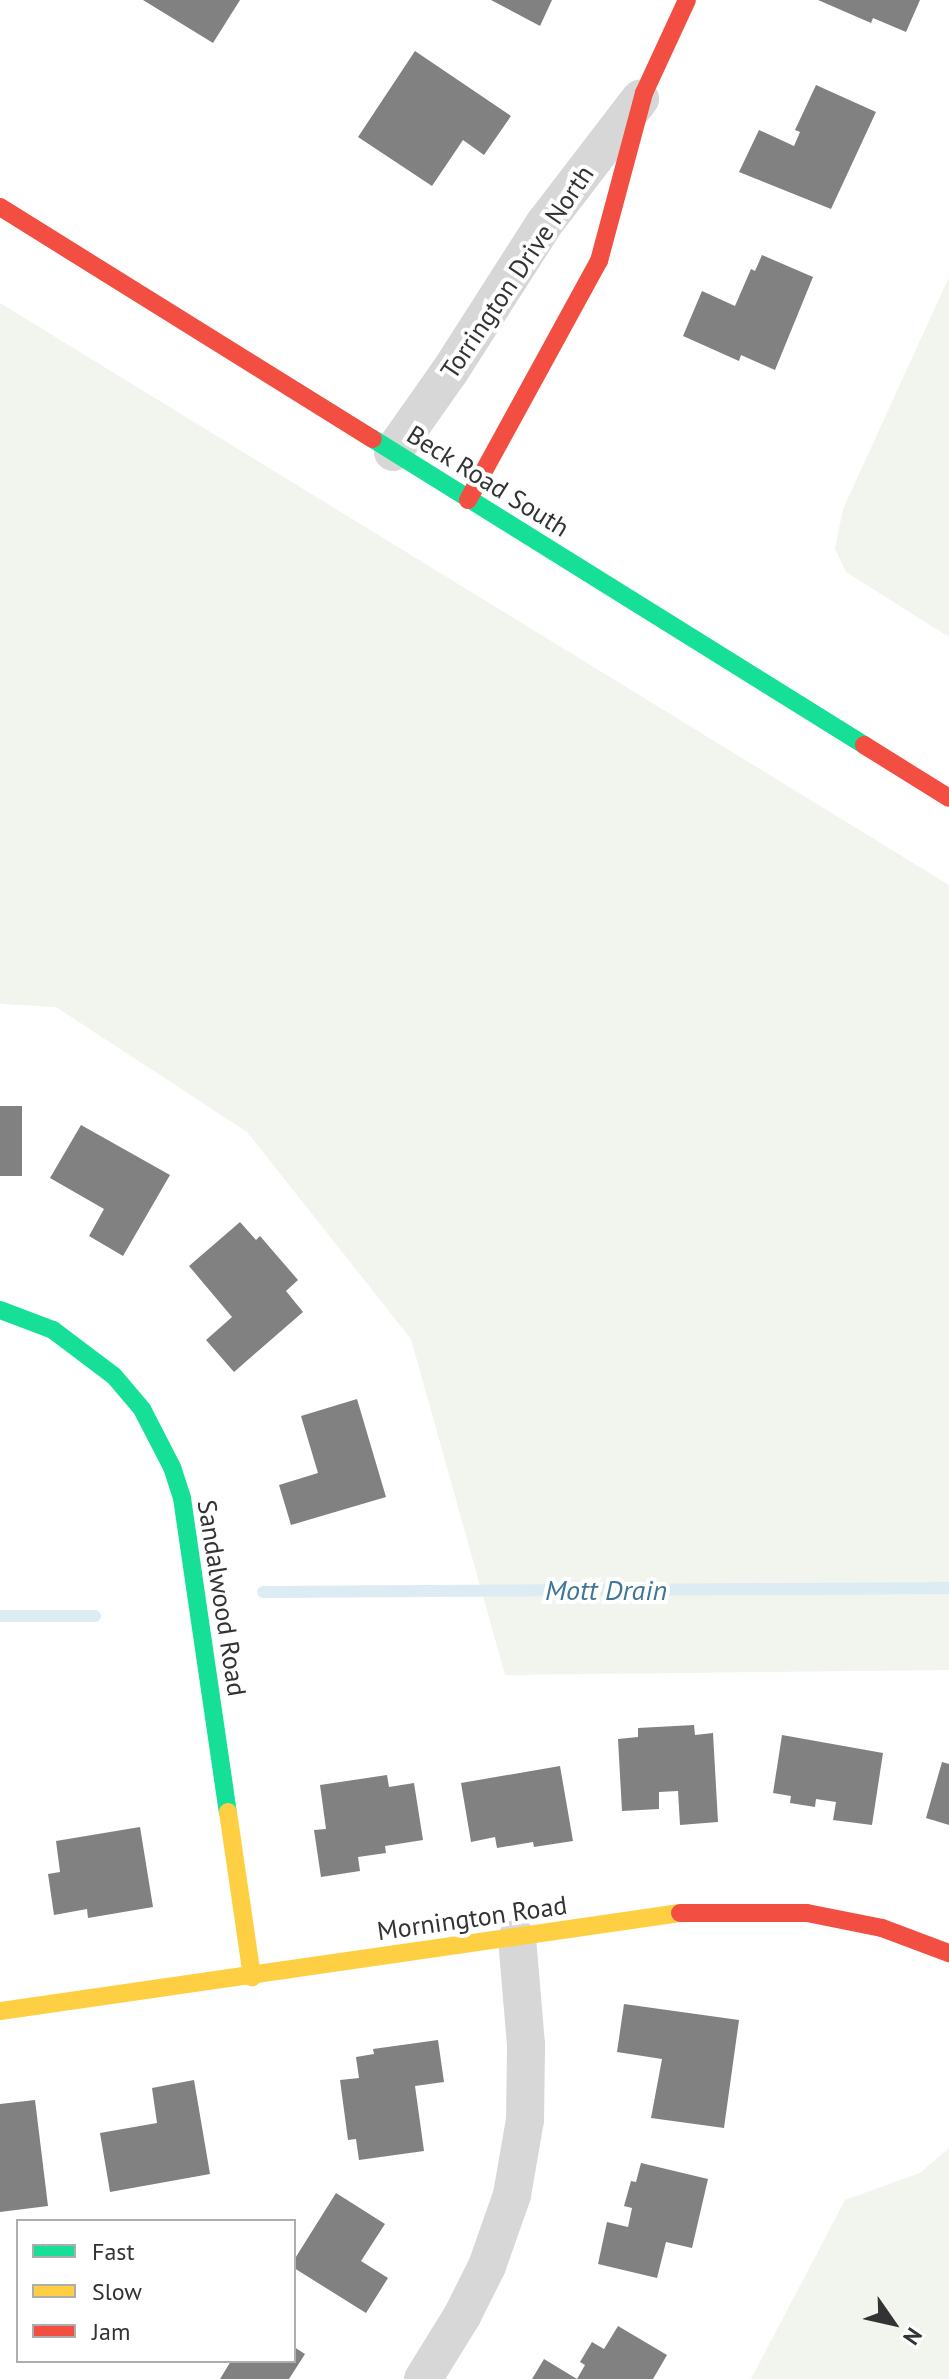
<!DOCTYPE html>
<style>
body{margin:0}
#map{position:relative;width:949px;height:2379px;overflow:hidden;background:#fff;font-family:"PT Sans",sans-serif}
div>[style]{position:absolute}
.green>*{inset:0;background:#f1f5ed}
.stream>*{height:12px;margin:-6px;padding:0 6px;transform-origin:6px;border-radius:6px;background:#ddebf3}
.building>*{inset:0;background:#818181;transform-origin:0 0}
.street>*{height:38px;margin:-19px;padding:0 19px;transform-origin:19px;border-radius:19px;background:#d7d7d7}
.fast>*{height:18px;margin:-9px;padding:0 9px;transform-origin:9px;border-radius:9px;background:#16e098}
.slow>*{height:18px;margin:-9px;padding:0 9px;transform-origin:9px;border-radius:9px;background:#ffcf43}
.jam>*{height:18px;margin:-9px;padding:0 9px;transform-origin:9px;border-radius:9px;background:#f24e42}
span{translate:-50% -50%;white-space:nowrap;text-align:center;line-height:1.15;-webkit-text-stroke:8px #fff;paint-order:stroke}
.street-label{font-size:26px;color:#333}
.water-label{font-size:28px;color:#3f7597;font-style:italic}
.legend{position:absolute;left:16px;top:2219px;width:280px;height:144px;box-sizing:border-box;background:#fff;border:2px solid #adadad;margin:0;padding:10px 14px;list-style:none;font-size:24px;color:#333}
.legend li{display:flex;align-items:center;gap:16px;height:40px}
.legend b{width:40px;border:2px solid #adadad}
.north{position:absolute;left:853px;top:2283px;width:80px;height:80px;-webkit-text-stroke:6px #fff;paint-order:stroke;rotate:124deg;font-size:22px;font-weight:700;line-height:32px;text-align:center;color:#333}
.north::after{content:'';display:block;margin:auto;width:28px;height:36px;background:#333;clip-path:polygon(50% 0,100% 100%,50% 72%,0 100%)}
</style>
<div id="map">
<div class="green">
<div style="clip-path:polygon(949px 277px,949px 637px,846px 572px,835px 549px,843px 509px)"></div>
<div style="clip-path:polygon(0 303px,949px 885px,949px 1670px,505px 1675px,411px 1339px,247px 1132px,56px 1007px,0 1004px)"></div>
<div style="clip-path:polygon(949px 2148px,949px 2379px,751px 2379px,845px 2200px,920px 2173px)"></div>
</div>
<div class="stream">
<div style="left:263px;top:1592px;width:686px;rotate:-0.33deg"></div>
<div style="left:0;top:1616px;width:95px"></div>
</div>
<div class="building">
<div style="clip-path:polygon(143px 0,240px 0,213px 43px)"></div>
<div style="clip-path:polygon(491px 0,552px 0,540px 26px)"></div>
<div style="clip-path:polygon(818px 0,920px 0,906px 32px,873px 18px,871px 23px)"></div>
<div style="clip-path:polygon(415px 51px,511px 116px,484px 155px,463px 140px,432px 186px,358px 137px)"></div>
<div style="clip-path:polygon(816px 85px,876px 112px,831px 209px,739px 172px,759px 130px,794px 146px,800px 132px,795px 130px)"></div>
<div style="clip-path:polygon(762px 255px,813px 277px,775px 370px,741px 355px,739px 361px,683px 336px,702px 291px,735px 306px,751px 269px,755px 271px)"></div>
<div style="left:0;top:1106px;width:22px;height:70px"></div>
<div style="clip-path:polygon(81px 1125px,170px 1175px,123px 1256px,89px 1236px,104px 1209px,50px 1178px)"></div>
<div style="clip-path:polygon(240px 1222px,256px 1240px,260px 1236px,298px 1280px,286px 1291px,303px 1312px,234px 1372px,206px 1340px,232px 1317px,189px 1266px)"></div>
<div style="clip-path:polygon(357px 1399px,386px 1497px,291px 1525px,279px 1485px,318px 1473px,301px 1416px)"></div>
<div style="clip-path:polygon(694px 1725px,695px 1735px,713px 1733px,718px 1822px,680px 1825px,678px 1791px,659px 1792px,659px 1809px,622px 1811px,618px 1739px,638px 1737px,638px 1728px)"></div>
<div style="clip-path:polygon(782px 1735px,883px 1753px,872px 1825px,833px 1820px,836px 1802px,816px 1799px,815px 1807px,790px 1803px,791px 1796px,773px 1793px)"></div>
<div style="clip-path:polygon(942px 1762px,949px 1764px,949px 1825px,926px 1818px)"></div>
<div style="clip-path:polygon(560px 1766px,573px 1841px,534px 1847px,533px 1842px,497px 1848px,495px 1837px,471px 1842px,461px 1783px)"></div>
<div style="clip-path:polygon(387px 1775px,389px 1787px,414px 1783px,423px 1840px,385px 1846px,386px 1853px,358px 1857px,360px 1871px,321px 1877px,314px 1830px,326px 1829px,320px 1785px)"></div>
<div style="clip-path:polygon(140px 1827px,153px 1907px,88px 1918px,87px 1909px,54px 1915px,48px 1874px,60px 1872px,56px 1841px)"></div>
<div style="clip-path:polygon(624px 2004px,739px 2020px,724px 2128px,651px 2118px,662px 2059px,617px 2052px)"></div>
<div style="clip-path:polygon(438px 2040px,444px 2082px,415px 2086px,424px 2151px,359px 2160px,356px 2139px,348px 2140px,340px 2080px,359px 2078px,356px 2057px,374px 2054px,373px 2049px)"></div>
<div style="clip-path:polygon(194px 2080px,210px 2174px,110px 2192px,100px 2133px,157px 2123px,152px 2088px)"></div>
<div style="clip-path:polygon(35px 2100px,48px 2206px,0 2212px,0 2104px)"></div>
<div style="clip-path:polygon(641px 2163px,708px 2179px,692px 2248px,666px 2242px,657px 2278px,598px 2264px,607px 2222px,628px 2227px,632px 2208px,624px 2206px,631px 2181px,636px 2182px)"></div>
<div style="clip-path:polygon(336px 2193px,385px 2224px,361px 2261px,388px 2278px,366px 2313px,294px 2268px,294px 2260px)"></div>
<div style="clip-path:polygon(618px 2326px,667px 2355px,653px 2379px,532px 2379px,544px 2359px,577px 2379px,585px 2365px,580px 2362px,592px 2342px,604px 2349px)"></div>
<div style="clip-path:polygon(294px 2347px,305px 2354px,289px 2379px,220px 2379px,231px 2361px,294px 2361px)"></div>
</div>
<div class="street">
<div style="left:393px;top:452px;width:99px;rotate:-54.9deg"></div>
<div style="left:450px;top:371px;width:174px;rotate:-57.4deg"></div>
<div style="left:544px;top:224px;width:158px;rotate:-52.5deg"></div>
<div style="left:423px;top:2379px;width:74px;rotate:-58.2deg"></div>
<div style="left:462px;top:2316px;width:56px;rotate:-63.4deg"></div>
<div style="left:487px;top:2266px;width:75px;rotate:-70.6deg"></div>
<div style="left:512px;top:2195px;width:76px;rotate:-80.2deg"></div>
<div style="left:525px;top:2120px;width:75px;rotate:-89.2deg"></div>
<div style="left:526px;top:2045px;width:107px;rotate:-94.8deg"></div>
</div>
<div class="fast">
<div style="left:373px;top:439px;width:579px;rotate:31.93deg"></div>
<div style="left:0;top:1310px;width:57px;rotate:20.7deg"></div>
<div style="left:53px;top:1330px;width:76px;rotate:37deg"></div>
<div style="left:114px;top:1376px;width:43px;rotate:49.7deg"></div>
<div style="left:142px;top:1409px;width:65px;rotate:62.7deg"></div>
<div style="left:172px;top:1467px;width:33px;rotate:72deg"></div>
<div style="left:182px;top:1498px;width:317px;rotate:81.7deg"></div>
</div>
<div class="slow">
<div style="left:228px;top:1812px;width:167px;rotate:81.7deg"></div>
<div style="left:0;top:2011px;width:687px;rotate:-8.2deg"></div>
</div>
<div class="jam">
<div style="left:0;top:207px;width:439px;rotate:31.9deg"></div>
<div style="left:468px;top:500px;width:273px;rotate:-61.3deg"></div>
<div style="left:599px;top:261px;width:174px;rotate:-75deg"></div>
<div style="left:644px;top:93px;width:102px;rotate:-65.2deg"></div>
<div style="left:864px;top:745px;width:100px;rotate:31.9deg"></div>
<div style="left:680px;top:1913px;width:127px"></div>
<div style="left:807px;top:1913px;width:76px;rotate:11.3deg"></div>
<div style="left:882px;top:1928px;width:72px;rotate:20.5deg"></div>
</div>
<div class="street-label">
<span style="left:517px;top:272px;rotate:-56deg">Torrington Drive North</span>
<span style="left:488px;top:481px;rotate:32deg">Beck Road South</span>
<span style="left:222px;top:1598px;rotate:81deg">Sandalwood Road</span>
<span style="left:472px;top:1918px;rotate:-8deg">Mornington Road</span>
</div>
<div class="water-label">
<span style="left:606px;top:1590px">Mott Drain</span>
</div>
<ul class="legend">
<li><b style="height:10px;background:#16e098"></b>Fast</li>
<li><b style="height:10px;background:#ffcf43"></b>Slow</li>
<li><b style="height:10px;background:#f24e42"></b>Jam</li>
</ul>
<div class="north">N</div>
</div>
